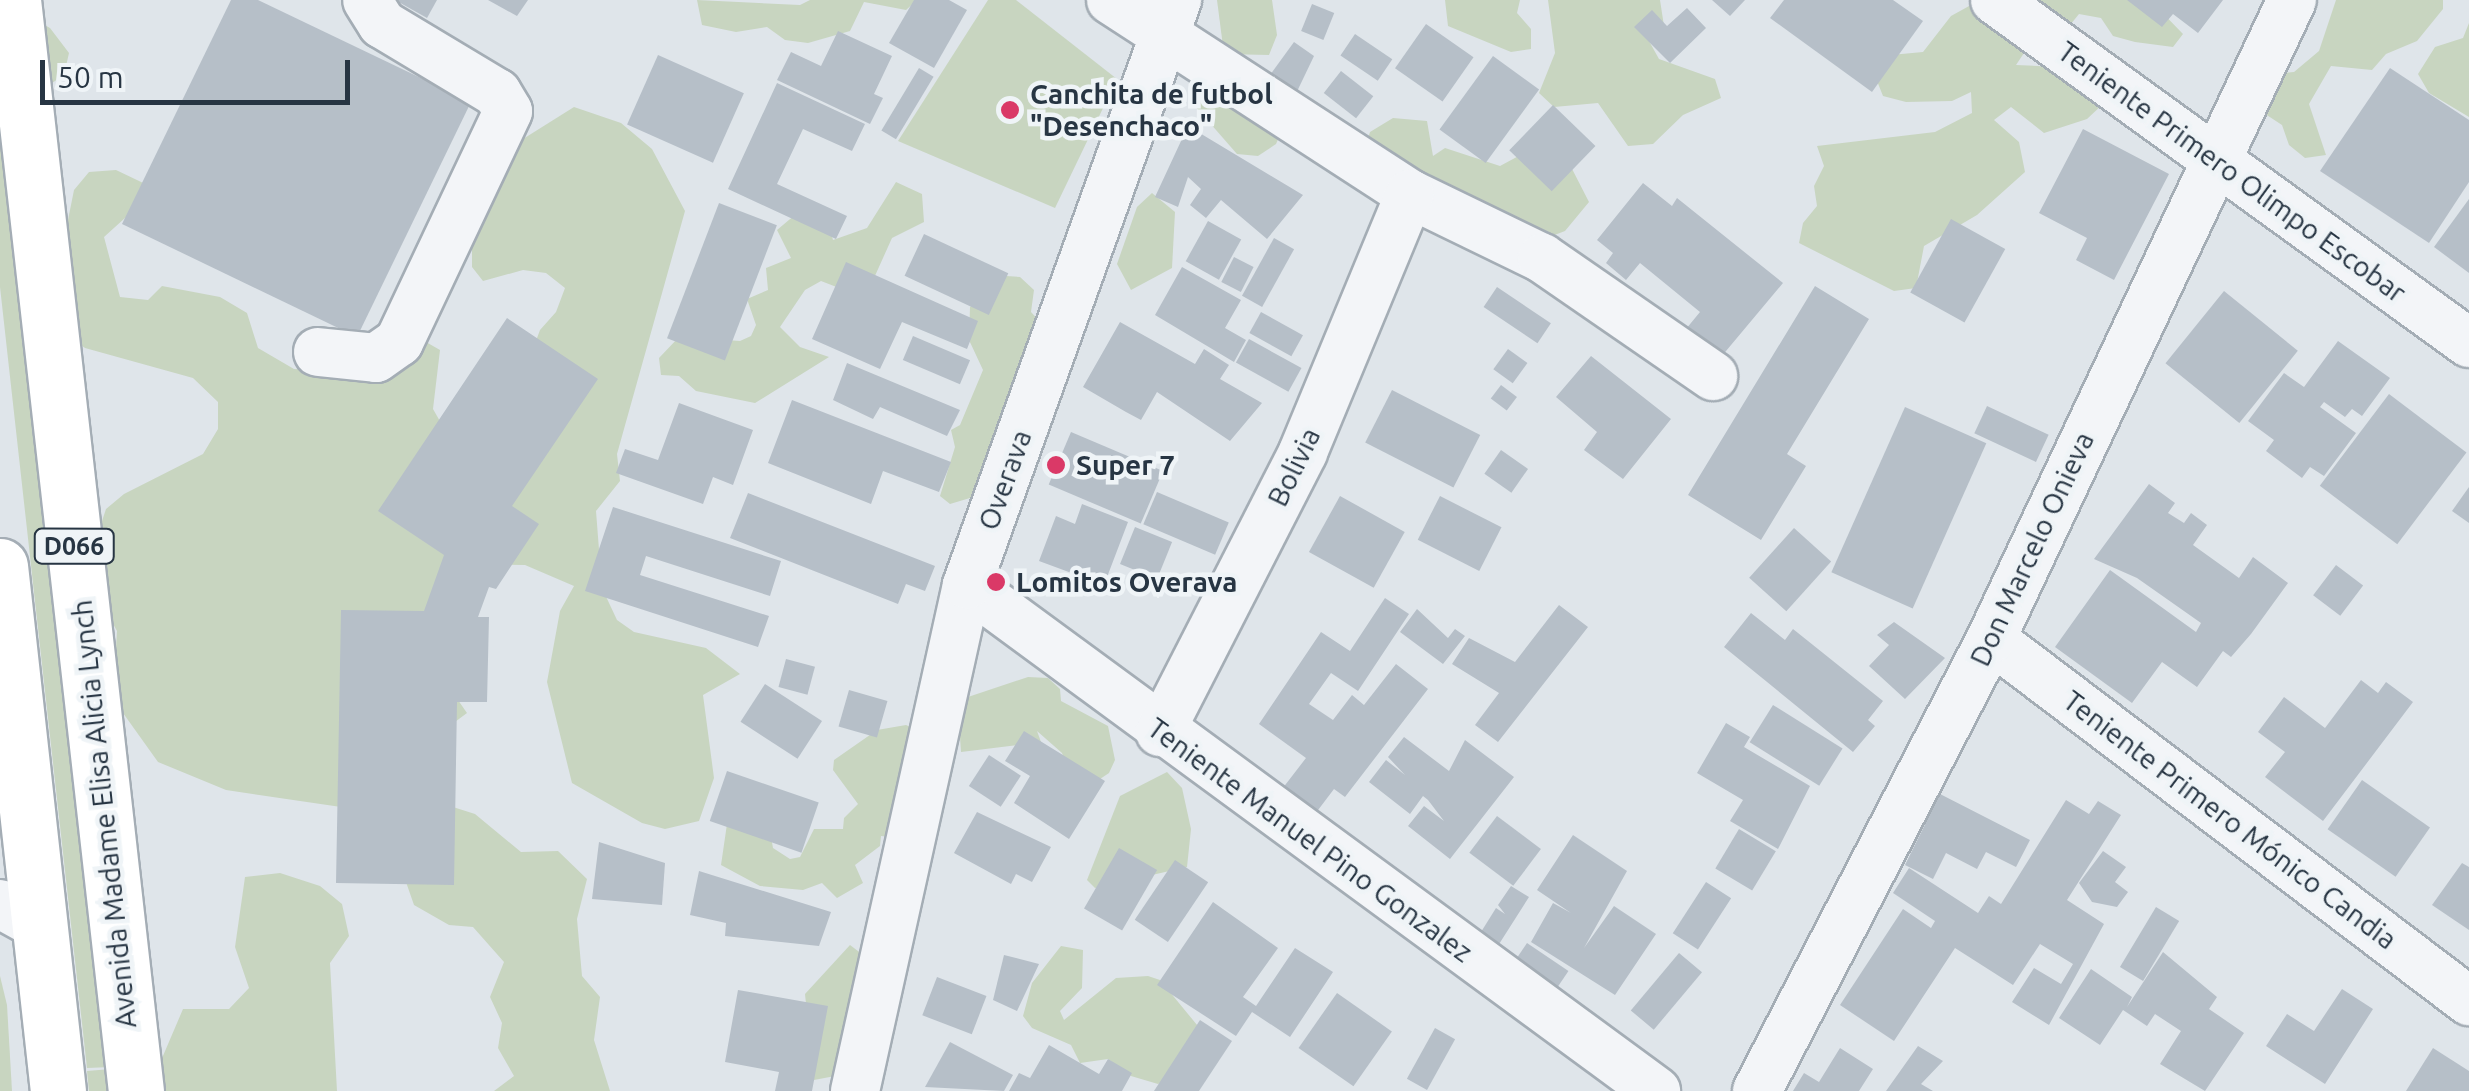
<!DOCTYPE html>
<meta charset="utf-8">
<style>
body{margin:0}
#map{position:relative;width:2469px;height:1091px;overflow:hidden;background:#dfe5ea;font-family:Ubuntu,sans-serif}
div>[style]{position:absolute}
.green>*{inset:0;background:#c8d5c0}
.building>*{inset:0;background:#b6bfc8;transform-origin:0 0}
.roads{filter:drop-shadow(2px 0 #a4adb5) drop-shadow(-2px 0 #a4adb5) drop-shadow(0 2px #a4adb5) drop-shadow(0 -2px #a4adb5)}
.minor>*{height:48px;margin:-24px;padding:0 24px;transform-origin:24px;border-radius:24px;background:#f3f5f8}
.highway>*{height:55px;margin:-27.5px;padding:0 27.5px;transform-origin:27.5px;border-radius:27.5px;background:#fff}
.dots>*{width:28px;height:28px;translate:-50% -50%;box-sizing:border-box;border:5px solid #eff4f7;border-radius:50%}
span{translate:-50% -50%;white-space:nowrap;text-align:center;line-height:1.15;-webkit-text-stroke:9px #eff4f7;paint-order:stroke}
.shield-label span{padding:2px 8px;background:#eff4f7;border:2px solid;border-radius:8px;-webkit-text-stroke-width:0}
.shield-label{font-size:25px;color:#273543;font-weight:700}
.poi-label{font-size:28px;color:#273543;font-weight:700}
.left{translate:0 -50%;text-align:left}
.street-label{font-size:28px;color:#273543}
.scale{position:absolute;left:40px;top:60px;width:310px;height:45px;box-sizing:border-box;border:5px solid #273543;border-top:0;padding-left:12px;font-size:30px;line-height:35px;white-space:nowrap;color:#273543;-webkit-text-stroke:8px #eff4f7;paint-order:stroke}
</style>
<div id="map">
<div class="green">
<div style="clip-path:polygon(0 0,50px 28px,69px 53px,64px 75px,37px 93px,111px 1067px,87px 1068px,0 287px)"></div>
<div style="clip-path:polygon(697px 0,800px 5px,810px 0,917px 0,906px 10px,864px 2px,850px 31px,808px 43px,785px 40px,767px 27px,736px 32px,702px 25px)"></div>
<div style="clip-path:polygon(988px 0,1016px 0,1117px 79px,1055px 208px,898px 141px)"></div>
<div style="clip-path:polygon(1217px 0,1272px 0,1277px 35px,1269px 55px,1224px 54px)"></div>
<div style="clip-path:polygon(1445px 0,1520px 0,1517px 13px,1531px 29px,1531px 49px,1511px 52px,1448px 26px)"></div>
<div style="clip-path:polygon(1548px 0,1660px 0,1664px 26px,1649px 41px,1659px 59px,1715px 79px,1721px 98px,1683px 115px,1653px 144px,1628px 146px,1598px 103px,1554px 107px,1539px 93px,1555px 53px)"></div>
<div style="clip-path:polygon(1980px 0,2150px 0,2183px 34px,2173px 47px,2135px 42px,2113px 36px,2101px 18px,2079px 14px,2066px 30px,2028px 47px,2016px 65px,2058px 67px,2103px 104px,2087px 119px,2044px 133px,2011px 107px,1994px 120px,2019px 142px,2025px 172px,1977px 215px,1924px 246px,1916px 288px,1894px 291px,1799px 243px,1803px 223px,1817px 206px,1814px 186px,1824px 166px,1817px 146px,1935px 132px,1972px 113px,1971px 92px,1952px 101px,1906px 102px,1883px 96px,1875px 76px,1880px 56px,1923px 52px,1951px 16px)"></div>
<div style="clip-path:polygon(2336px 0,2443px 0,2443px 9px,2417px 41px,2386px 54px,2372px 70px,2331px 66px,2309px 104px,2326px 155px,2305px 158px,2289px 145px,2282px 125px,2253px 106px,2274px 74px,2294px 72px,2319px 51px)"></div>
<div style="clip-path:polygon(2469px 23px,2469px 117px,2429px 93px,2418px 74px,2435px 47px,2463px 38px)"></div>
<div style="clip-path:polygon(1212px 91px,1280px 135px,1276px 144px,1258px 156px,1237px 154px,1195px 106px)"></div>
<div style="clip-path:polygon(574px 107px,621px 123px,652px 149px,685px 211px,617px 454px,620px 481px,596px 511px,602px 588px,617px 620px,634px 632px,706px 648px,740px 674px,703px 695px,714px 778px,699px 821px,665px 829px,642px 823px,572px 783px,547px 682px,560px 611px,574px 586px,525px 565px,467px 564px,451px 690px,467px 713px,341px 807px,226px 790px,158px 762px,113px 699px,117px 631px,103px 606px,97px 536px,106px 509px,124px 494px,203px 454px,218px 429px,218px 402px,193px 378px,85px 348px,63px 332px,63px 245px,74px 190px,89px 172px,116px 170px,160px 191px,151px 208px,125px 218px,104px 237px,120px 297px,148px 300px,162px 286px,220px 297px,247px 313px,258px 348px,294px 369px,325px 371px,412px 334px,440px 350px,433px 409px,445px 430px,530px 357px,540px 330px,556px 312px,565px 288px,546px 273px,523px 270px,483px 281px,472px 267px,472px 244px,485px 190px,523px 139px)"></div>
<div style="clip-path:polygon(1393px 118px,1427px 121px,1433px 156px,1445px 148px,1500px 166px,1528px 151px,1569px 163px,1589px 202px,1565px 231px,1544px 239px,1441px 207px,1435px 179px,1365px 148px,1370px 132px)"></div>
<div style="clip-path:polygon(896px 182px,922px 194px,924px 222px,892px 238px,865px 298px,821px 281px,805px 290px,780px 327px,800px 347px,829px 357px,755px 403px,696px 391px,679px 376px,661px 375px,659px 358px,679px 337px,740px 341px,751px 336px,756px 325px,747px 299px,768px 290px,766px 268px,791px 258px,777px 230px,802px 209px,828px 223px,833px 240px,867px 228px)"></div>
<div style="clip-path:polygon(1152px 193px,1175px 212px,1172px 268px,1131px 290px,1117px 264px,1137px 207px)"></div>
<div style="clip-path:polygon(1006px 276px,1020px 277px,1034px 290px,1031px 312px,1041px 323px,1000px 461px,970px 498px,950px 504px,940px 496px,955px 447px,951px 430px,960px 425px,983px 370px,969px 340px,970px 307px)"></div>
<div style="clip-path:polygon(1028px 677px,1048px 678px,1060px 689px,1061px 701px,1108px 726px,1115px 760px,1109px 773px,1100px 779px,1068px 770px,1062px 753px,1037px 731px,1041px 742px,961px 752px,959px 722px,968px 697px)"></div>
<div style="clip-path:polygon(906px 725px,926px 734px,902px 838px,881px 836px,880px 846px,855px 865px,863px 883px,837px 898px,822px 883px,803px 890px,760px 886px,721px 865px,727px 824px,771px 837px,773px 848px,790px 859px,800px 857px,814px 829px,843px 829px,844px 818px,858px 804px,833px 770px,834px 760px,877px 730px)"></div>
<div style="clip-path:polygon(1167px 772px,1182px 788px,1191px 829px,1187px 867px,1095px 888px,1087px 880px,1120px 796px)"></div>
<div style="clip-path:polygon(453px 807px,475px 814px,521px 852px,558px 851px,587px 879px,577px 919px,582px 976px,600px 997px,594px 1040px,610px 1091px,494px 1091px,514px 1076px,498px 1048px,502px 1023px,490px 997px,504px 962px,473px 927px,449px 925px,414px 905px,399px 862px)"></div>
<div style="clip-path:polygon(280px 873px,320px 886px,342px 904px,349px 936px,330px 963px,337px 1091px,148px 1091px,183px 1009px,229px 1009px,249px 988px,235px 947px,245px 877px)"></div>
<div style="clip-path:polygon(850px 945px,871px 961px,835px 1076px,814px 1080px,805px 994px)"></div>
<div style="clip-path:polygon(1061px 946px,1083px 950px,1082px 988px,1060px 1011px,1064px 1020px,1116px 978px,1148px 976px,1160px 980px,1202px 1031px,1171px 1078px,1158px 1084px,1131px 1076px,1108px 1059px,1080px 1063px,1071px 1045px,1032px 1028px,1023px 1016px,1032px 983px)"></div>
<div style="clip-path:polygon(0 976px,7px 1005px,12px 1091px,0 1091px)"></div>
<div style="clip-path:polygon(111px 1069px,114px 1091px,89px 1091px,87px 1071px)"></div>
</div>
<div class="building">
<div style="clip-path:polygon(231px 0,258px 0,471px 102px,357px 337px,122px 224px)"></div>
<div style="clip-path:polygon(395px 0,437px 0,427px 18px)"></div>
<div style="clip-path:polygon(488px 0,528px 0,517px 16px)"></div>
<div style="clip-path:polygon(914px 0,949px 0,967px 10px,934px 68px,889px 43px)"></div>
<div style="clip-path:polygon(1712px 0,1745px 0,1730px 16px)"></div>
<div style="clip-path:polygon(1784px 0,1893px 0,1923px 21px,1872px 92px,1770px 18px)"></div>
<div style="clip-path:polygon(2127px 0,2223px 0,2198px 33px,2173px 14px,2162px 27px)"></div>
<div style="left:1312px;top:4px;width:24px;height:29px;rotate:22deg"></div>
<div style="clip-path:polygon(1687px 8px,1706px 28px,1670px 63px,1634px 27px,1652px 10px,1667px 26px)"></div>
<div style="left:1426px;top:24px;width:58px;height:54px;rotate:35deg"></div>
<div style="clip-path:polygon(838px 31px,892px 56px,874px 94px,883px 98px,870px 124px,777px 80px,791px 52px,821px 66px)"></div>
<div style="left:1355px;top:34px;width:45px;height:26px;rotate:34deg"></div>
<div style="clip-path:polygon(1294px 42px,1314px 56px,1291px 104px,1265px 82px)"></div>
<div style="left:658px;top:55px;width:94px;height:76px;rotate:24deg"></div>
<div style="left:1493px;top:56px;width:57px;height:91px;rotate:36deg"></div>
<div style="left:919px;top:68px;width:17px;height:73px;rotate:31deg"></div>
<div style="clip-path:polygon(2390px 68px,2469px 120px,2469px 182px,2429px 243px,2320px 171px)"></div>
<div style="left:1341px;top:71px;width:41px;height:28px;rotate:38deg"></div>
<div style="clip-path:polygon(777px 83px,865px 124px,852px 151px,803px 129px,777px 184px,847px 216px,836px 239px,728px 189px)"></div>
<div style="left:1553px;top:105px;width:59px;height:63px;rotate:44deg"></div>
<div style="clip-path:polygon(1188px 126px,1303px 195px,1267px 239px,1221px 200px,1206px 218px,1190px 205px,1201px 189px,1188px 177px,1178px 207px,1155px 197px)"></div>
<div style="clip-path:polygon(2083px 129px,2169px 174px,2114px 280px,2076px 260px,2087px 238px,2039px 213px)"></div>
<div style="clip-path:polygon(1643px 183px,1672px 206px,1677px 198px,1783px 283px,1721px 357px,1686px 329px,1700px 312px,1640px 263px,1626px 280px,1606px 263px,1613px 253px,1597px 240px)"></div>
<div style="clip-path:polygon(2469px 199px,2469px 273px,2434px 247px)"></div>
<div style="left:719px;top:203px;width:62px;height:145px;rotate:21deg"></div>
<div style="left:1951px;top:219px;width:62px;height:84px;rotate:29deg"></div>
<div style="left:1208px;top:221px;width:38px;height:46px;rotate:29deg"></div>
<div style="left:924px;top:234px;width:93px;height:46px;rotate:25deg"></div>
<div style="left:1274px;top:238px;width:23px;height:66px;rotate:29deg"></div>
<div style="left:1234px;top:257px;width:22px;height:28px;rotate:27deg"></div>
<div style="clip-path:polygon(846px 262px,978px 321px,967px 349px,902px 322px,880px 369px,812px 339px)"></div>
<div style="clip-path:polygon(1182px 267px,1241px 300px,1225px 328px,1246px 340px,1234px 362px,1155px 315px)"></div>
<div style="clip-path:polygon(1815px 286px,1869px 319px,1787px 454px,1806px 466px,1761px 540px,1688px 495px)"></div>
<div style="left:1497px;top:287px;width:65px;height:24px;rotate:34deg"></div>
<div style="left:2224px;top:291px;width:95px;height:93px;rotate:39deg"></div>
<div style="left:1261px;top:312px;width:48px;height:24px;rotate:29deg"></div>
<div style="clip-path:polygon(507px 318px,598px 379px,512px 506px,539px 524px,496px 589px,489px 587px,478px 617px,489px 617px,487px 702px,457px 702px,454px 885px,336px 883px,341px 610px,424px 611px,444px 555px,378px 511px)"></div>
<div style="clip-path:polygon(1120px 322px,1195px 364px,1204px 349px,1229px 365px,1220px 379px,1262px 403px,1230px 441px,1157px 392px,1141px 420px,1126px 412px,1083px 387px)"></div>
<div style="left:913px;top:336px;width:62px;height:26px;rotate:23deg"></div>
<div style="left:1249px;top:339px;width:60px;height:27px;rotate:29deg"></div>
<div style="clip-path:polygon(2338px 341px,2390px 378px,2362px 416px,2352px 409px,2345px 417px,2324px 402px,2320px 407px,2356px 433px,2324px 476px,2310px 467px,2302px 478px,2266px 451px,2274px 440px,2248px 421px,2284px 373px,2304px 387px)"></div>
<div style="left:1508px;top:349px;width:24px;height:25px;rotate:36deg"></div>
<div style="clip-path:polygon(1591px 356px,1671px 419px,1623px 479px,1584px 450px,1597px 432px,1556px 397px)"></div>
<div style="clip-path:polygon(847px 363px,960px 410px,947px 436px,880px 407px,873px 419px,833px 400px)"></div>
<div style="left:1501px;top:385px;width:20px;height:17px;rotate:37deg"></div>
<div style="left:1392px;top:390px;width:99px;height:59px;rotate:27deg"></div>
<div style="left:2389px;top:394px;width:97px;height:115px;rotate:37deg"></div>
<div style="clip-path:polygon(792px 400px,951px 462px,939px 492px,883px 471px,871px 504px,768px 463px)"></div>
<div style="clip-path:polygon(679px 403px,753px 430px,733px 485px,713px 477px,703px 504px,616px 473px,625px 449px,658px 460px)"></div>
<div style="left:1987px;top:406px;width:68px;height:30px;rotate:25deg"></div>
<div style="left:1905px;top:407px;width:89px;height:181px;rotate:24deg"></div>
<div style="left:1071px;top:432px;width:100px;height:57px;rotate:23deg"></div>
<div style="left:1501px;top:450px;width:33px;height:29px;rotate:35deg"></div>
<div style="clip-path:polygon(2149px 484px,2175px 503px,2168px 513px,2184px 523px,2191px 513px,2207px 525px,2193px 545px,2239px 578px,2253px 557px,2288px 583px,2251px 634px,2231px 657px,2223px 651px,2197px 687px,2162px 662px,2132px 703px,2055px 647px,2110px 570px,2196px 632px,2201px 623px,2137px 578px,2094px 559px)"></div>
<div style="clip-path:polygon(2469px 487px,2469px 523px,2452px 511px)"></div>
<div style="left:1157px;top:492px;width:78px;height:35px;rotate:23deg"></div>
<div style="clip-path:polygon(748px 493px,935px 566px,925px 591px,906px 584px,898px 604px,730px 538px)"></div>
<div style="left:1340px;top:496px;width:74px;height:64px;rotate:29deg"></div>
<div style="left:1440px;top:496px;width:69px;height:49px;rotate:27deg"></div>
<div style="clip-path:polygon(1082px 504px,1128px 522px,1104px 585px,1039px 561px,1056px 516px,1075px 524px)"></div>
<div style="clip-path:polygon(613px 507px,781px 561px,770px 596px,646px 556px,640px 575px,769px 616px,758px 647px,585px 591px)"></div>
<div style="left:1135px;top:527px;width:40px;height:40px;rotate:22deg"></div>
<div style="left:1794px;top:528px;width:50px;height:67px;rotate:42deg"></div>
<div style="left:2336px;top:565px;width:34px;height:38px;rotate:37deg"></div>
<div style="clip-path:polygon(1385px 598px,1409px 614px,1358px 691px,1331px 673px,1309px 704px,1333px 720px,1352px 695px,1364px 705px,1396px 664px,1428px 689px,1345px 797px,1334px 789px,1312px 818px,1279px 793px,1306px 758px,1259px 724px,1321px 632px,1350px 651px)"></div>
<div style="clip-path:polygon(1559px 605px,1588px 627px,1498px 742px,1475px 725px,1499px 693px,1452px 664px,1469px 638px,1515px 662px)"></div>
<div style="clip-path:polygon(1417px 609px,1448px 638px,1455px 629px,1465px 636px,1443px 664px,1400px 632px)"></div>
<div style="clip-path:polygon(1751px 613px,1785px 640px,1793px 629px,1883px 701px,1868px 720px,1875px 726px,1853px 752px,1724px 647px)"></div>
<div style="clip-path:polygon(1894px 622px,1945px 658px,1905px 699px,1869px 666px,1889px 645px,1877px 635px)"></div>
<div style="left:786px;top:659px;width:30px;height:29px;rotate:15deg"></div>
<div style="clip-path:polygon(2361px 680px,2378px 693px,2386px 682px,2413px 702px,2323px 821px,2265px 777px,2285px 752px,2258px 732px,2284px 697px,2325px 728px)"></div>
<div style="left:765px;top:684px;width:68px;height:45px;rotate:33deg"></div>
<div style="left:849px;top:690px;width:40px;height:38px;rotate:16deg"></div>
<div style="left:1773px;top:705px;width:82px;height:44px;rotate:32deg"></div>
<div style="clip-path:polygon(1726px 723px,1750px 737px,1744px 747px,1810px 786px,1778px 849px,1730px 821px,1743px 800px,1697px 773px)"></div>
<div style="clip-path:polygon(1024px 731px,1105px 781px,1069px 839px,1014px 803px,1030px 776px,1005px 761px)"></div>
<div style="clip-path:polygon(1404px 737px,1449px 771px,1465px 740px,1514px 777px,1450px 859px,1408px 826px,1424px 806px,1444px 821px,1428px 800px,1423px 796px,1410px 814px,1369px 782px,1386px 760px,1405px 775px,1388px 757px)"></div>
<div style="left:989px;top:755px;width:38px;height:37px;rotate:33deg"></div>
<div style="left:727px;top:771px;width:97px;height:53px;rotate:19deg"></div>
<div style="left:2362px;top:780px;width:83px;height:60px;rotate:35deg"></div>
<div style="clip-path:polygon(1940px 794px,2030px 840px,2016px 867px,1986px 852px,1977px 869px,1946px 853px,1933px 879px,1905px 865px)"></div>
<div style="clip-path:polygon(2066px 800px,2089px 814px,2098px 801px,2121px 815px,2067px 900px,2104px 924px,2049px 1025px,2012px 1002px,2034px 968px,2061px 984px,2073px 964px,2040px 944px,2013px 985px,1955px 948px,1894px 1041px,1840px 1005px,1903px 909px,1931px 928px,1935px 921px,1893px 893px,1909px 868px,1978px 913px,1989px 896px,2001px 904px)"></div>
<div style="clip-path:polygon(977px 812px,1051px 847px,1032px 882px,1016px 874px,1011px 884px,954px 853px)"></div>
<div style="left:1497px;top:816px;width:55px;height:46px;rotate:37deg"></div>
<div style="left:1739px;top:829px;width:43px;height:46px;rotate:31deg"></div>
<div style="clip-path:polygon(1573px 835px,1627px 871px,1584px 948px,1614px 906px,1656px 934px,1615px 995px,1531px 942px,1553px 903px,1571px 913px,1537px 890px)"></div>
<div style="clip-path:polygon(599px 842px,665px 863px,662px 905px,592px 899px)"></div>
<div style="left:1119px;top:848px;width:44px;height:70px;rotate:30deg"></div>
<div style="clip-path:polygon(2103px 851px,2126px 867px,2115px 882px,2128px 892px,2117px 907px,2092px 902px,2079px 883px)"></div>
<div style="left:1175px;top:860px;width:40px;height:72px;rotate:34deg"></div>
<div style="clip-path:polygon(2462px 863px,2469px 867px,2469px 930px,2432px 905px)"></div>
<div style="clip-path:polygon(699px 871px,831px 912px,819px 946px,725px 936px,726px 923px,690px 915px)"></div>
<div style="left:1706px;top:882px;width:30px;height:61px;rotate:33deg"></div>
<div style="clip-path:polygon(1511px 886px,1529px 897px,1494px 952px,1476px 940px,1496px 908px,1505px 914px,1498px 905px)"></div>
<div style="clip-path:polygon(1213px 902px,1278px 948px,1243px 997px,1256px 1006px,1295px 948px,1333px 972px,1290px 1037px,1252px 1012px,1236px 1036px,1157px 985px)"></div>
<div style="left:2156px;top:907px;width:27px;height:70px;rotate:31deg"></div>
<div style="left:1527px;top:943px;width:50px;height:29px;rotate:34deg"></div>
<div style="clip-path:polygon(2163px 952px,2217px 997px,2209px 1009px,2244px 1033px,2205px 1091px,2160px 1064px,2181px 1031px,2155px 1014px,2147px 1026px,2123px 1010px,2100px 1045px,2059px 1018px,2091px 969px,2132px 997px,2127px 1007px)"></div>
<div style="left:1679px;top:953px;width:30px;height:75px;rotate:40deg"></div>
<div style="clip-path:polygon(1004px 955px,1039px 964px,1017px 1011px,993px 1000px)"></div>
<div style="left:937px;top:977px;width:53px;height:41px;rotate:21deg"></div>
<div style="clip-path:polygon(2342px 989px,2373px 1009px,2325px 1084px,2266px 1046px,2287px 1014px,2314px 1031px)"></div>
<div style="clip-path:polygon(738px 990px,828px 1006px,812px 1091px,775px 1091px,779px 1072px,725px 1062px)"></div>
<div style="left:1337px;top:993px;width:67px;height:67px;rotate:35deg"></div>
<div style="clip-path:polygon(1200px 1020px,1232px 1041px,1199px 1091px,1154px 1091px)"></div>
<div style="left:1435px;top:1028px;width:23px;height:58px;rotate:29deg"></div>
<div style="clip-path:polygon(950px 1042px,1013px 1075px,1004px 1091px,925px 1087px)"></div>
<div style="clip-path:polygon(1049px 1045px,1099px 1074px,1108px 1059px,1132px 1073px,1122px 1091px,1009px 1091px,1019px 1073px,1030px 1078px)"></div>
<div style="clip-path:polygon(1918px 1046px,1943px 1061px,1921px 1084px,1933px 1091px,1886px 1091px)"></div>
<div style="clip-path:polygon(1840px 1048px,1873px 1069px,1859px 1091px,1793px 1091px,1804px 1073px,1819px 1082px)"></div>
<div style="clip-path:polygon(2433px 1048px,2469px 1071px,2469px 1091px,2406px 1091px)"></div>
</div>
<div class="roads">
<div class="minor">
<div style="left:1111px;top:0;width:356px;rotate:33deg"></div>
<div style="left:1410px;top:194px;width:147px;rotate:25.9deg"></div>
<div style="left:1542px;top:258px;width:208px;rotate:34.6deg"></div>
<div style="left:1995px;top:0;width:585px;rotate:35.89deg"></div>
<div style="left:318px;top:352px;width:58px;rotate:5.9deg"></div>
<div style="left:376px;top:358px;width:28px;rotate:-35deg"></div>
<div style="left:399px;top:342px;width:255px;rotate:-64.7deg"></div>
<div style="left:508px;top:111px;width:21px;rotate:-121deg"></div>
<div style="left:497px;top:93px;width:134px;rotate:-149deg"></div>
<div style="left:382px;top:24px;width:28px;rotate:-122deg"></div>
<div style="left:967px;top:585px;width:855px;rotate:36.29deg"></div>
<div style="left:1991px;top:639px;width:600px;rotate:37.14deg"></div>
<div style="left:1160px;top:732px;width:314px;rotate:-62.9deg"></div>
<div style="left:1303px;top:452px;width:279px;rotate:-67.5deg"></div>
<div style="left:0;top:904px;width:46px;rotate:28.8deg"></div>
<div style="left:855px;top:1091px;width:518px;rotate:-77.52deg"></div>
<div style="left:967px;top:585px;width:622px;rotate:-70.25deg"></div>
<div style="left:1757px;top:1091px;width:509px;rotate:-62.63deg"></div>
<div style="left:1991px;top:639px;width:706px;rotate:-64.78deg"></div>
</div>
<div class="highway">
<div style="left:13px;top:0;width:1098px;rotate:83.57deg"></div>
<div style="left:0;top:566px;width:528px;rotate:83.7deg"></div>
</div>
</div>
<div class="dots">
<div style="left:1010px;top:110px;background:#da3967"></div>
<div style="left:1056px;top:465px;background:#da3967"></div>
<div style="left:996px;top:582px;background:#da3967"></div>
</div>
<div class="shield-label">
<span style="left:74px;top:546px">D066</span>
</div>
<div class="poi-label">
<span class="left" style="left:1030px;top:110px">Canchita de futbol<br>"Desenchaco"</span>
<span class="left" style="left:1076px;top:465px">Super 7</span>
<span class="left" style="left:1016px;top:582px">Lomitos Overava</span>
</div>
<div class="street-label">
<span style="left:2232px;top:172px;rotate:36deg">Teniente Primero Olimpo Escobar</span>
<span style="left:1294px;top:467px;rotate:-64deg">Bolivia</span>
<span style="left:1005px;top:480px;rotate:-70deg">Overava</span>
<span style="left:2032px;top:549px;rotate:-65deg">Don Marcelo Onieva</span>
<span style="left:104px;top:814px;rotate:-96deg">Avenida Madame Elisa Alicia Lynch</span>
<span style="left:2230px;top:820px;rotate:37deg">Teniente Primero Mónico Candia</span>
<span style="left:1310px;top:840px;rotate:36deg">Teniente Manuel Pino Gonzalez</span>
</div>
<div class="scale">50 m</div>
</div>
